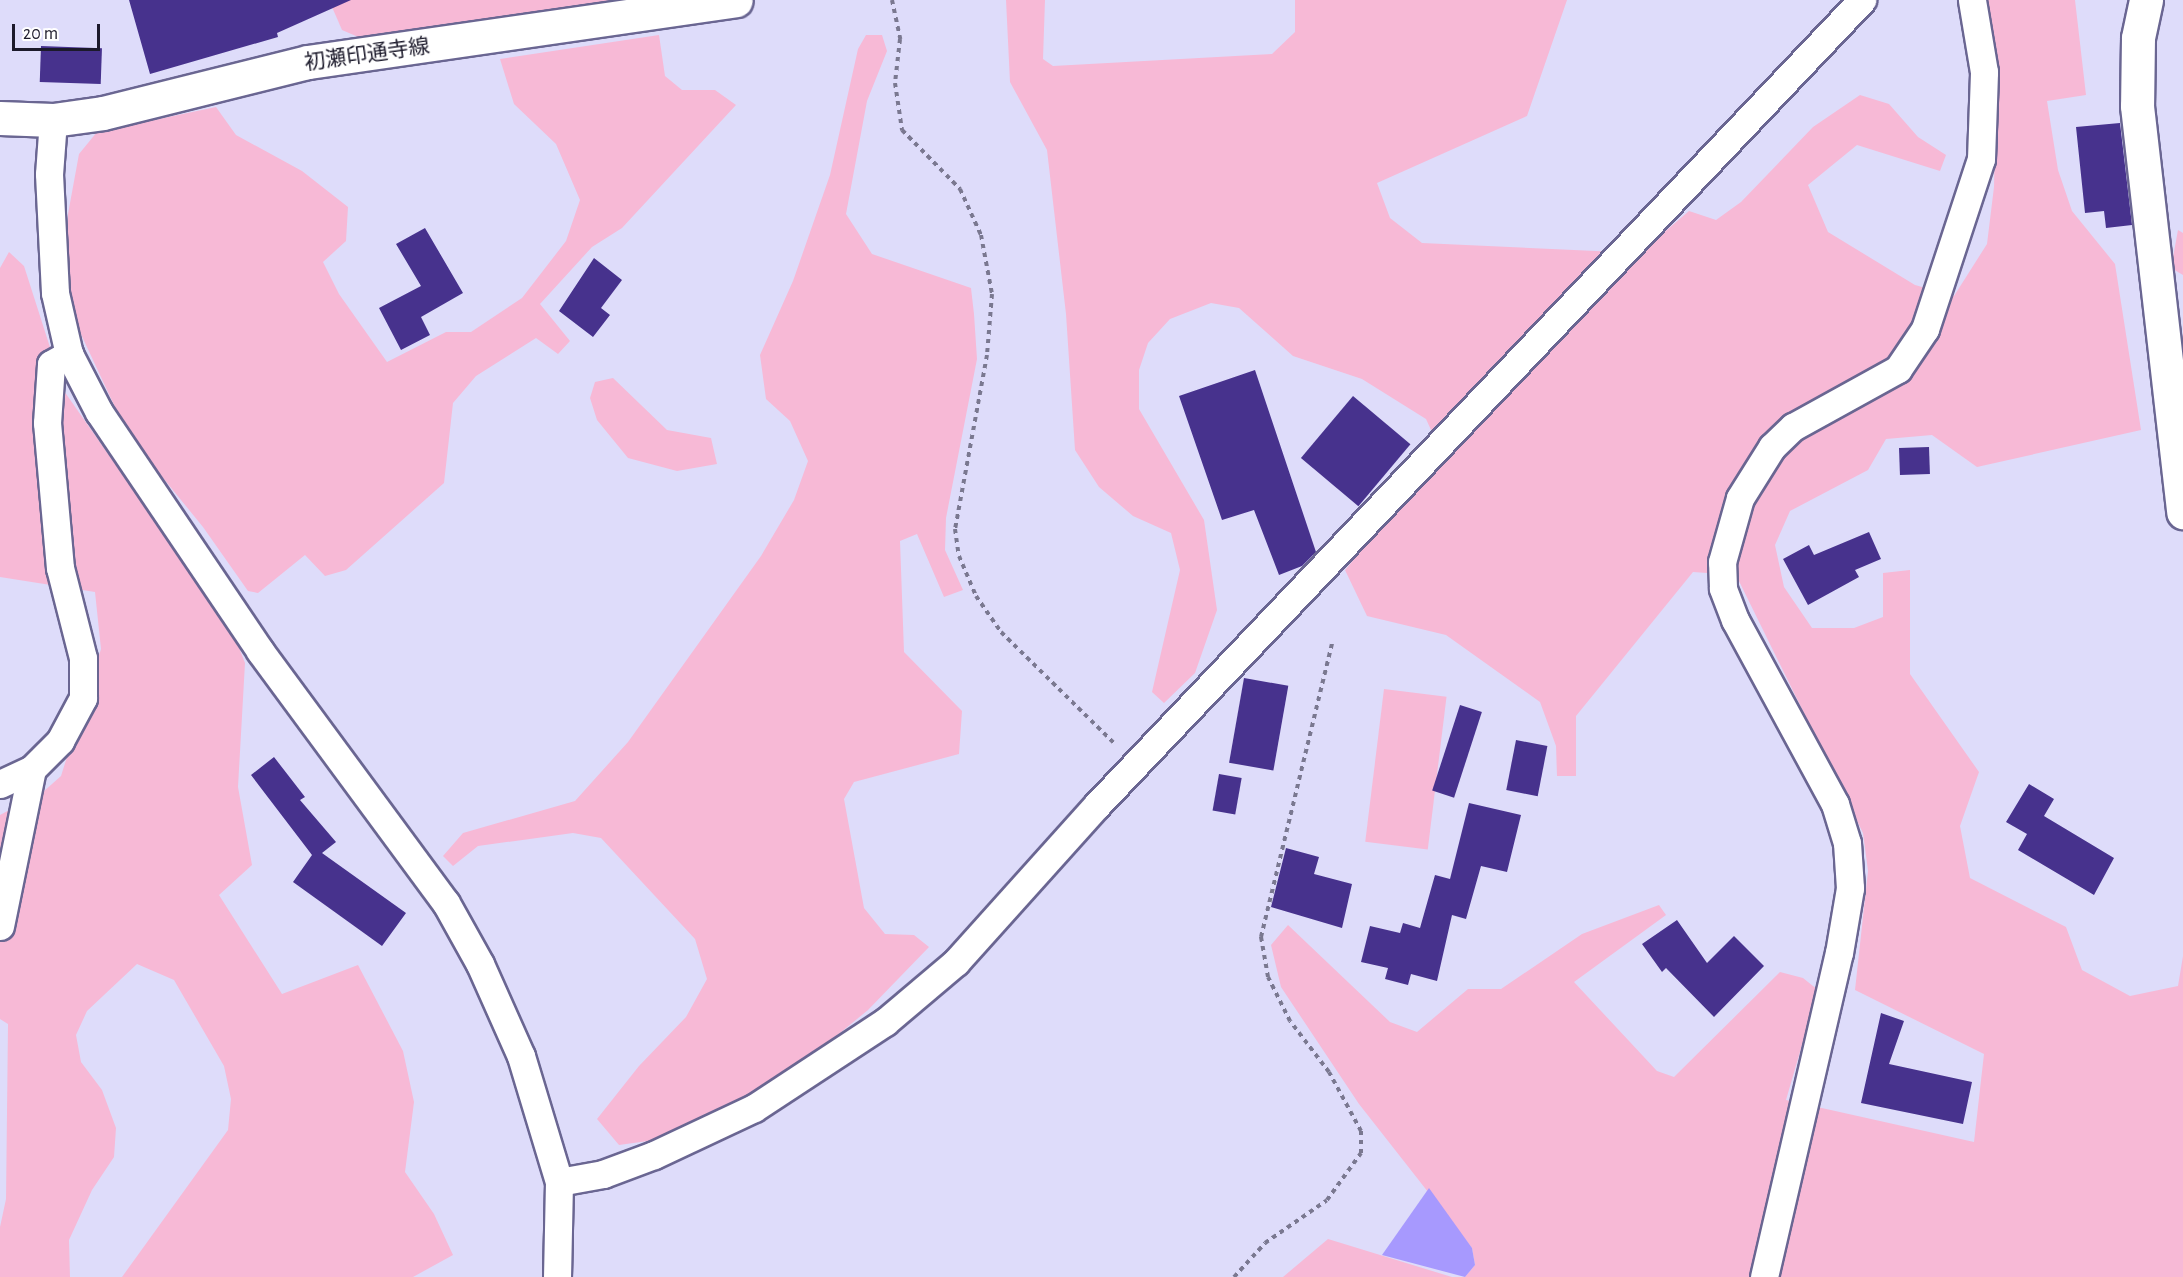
<!DOCTYPE html>
<meta charset="utf-8">
<style>
body{margin:0}
#map{position:relative;width:2183px;height:1277px;overflow:hidden;background:#dedcfa;font-family:"Alegreya Sans","Noto Sans JP",sans-serif}
div>[style]{position:absolute}
.green>*{inset:0;background:#f7b9d6;transform-origin:0 0}
.water>*{inset:0;background:#a799fe}
.building>*{inset:0;background:#47328d;transform-origin:0 0}
.path>*{height:4px;margin-top:-2px;transform-origin:0;background:repeating-linear-gradient(90deg,#7a7890 0 4.5px,transparent 0 9px)}
.roads{filter:drop-shadow(2px 0 #6a6692) drop-shadow(-2px 0 #6a6692) drop-shadow(0 2px #6a6692) drop-shadow(0 -2px #6a6692)}
.street>*{height:27px;margin:-13.5px;padding:0 13.5px;transform-origin:13.5px;border-radius:13.5px;background:#fff}
.secondary>*{height:33px;margin:-16.5px;padding:0 16.5px;transform-origin:16.5px;border-radius:16.5px;background:#fff}
span{translate:-50% -50%;white-space:nowrap;text-align:center;line-height:1.15;-webkit-text-stroke:6px #fff;paint-order:stroke}
.street-label{font-size:21px;color:#1c1a2b}
.scale{position:absolute;left:12px;top:24px;width:88px;height:27px;box-sizing:border-box;border:3px solid #1c1a2b;border-top:0;padding-left:8px;font-size:18px;line-height:21px;white-space:nowrap;color:#1c1a2b;-webkit-text-stroke:4px #fff;paint-order:stroke}
</style>
<div id="map">
<div class="green">
<div style="clip-path:polygon(329px 0,641px 0,363px 39px,342px 30px)"></div>
<div style="clip-path:polygon(1006px 0,1045px 0,1043px 59px,1053px 66px,1272px 54px,1295px 32px,1295px 0,1567px 0,1527px 116px,1377px 183px,1390px 218px,1422px 243px,1640px 253px,1689px 211px,1716px 220px,1741px 202px,1813px 127px,1860px 95px,1889px 104px,1918px 137px,1946px 155px,1940px 171px,1857px 145px,1808px 185px,1828px 232px,1915px 285px,1954px 296px,1987px 244px,1994px 187px,1996px 85px,1987px 0,2075px 0,2086px 95px,2047px 101px,2058px 170px,2072px 211px,2115px 264px,2141px 430px,1977px 467px,1932px 435px,1886px 439px,1868px 470px,1790px 511px,1775px 545px,1784px 587px,1812px 628px,1854px 628px,1883px 617px,1883px 573px,1910px 570px,1910px 674px,1979px 772px,1960px 826px,1970px 878px,2066px 927px,2082px 970px,2130px 996px,2178px 986px,2183px 956px,2183px 1277px,1465px 1277px,1475px 1265px,1472px 1248px,1359px 1104px,1281px 987px,1271px 945px,1288px 925px,1390px 1022px,1417px 1032px,1468px 989px,1501px 989px,1582px 934px,1659px 905px,1666px 915px,1574px 982px,1657px 1071px,1674px 1077px,1780px 972px,1803px 978px,1818px 990px,1786px 1100px,1974px 1142px,1984px 1054px,1855px 990px,1868px 871px,1863px 833px,1736px 575px,1693px 572px,1576px 716px,1576px 776px,1557px 776px,1556px 746px,1540px 702px,1446px 635px,1367px 616px,1345px 570px,1442px 454px,1426px 419px,1362px 379px,1293px 356px,1239px 308px,1211px 303px,1170px 319px,1148px 343px,1139px 370px,1139px 409px,1204px 520px,1217px 610px,1195px 673px,1164px 703px,1152px 692px,1180px 570px,1171px 533px,1133px 516px,1099px 487px,1075px 450px,1066px 314px,1047px 150px,1010px 82px)"></div>
<div style="clip-path:polygon(659px 35px,665px 76px,682px 90px,715px 90px,736px 105px,622px 228px,592px 247px,540px 304px,570px 341px,558px 354px,536px 338px,476px 376px,453px 403px,444px 483px,346px 570px,325px 576px,305px 555px,258px 593px,248px 591px,203px 527px,128px 435px,65px 300px,68px 214px,79px 154px,97px 132px,216px 107px,236px 135px,302px 171px,348px 207px,346px 241px,323px 262px,339px 294px,387px 362px,446px 332px,471px 332px,522px 298px,566px 241px,580px 200px,556px 144px,514px 104px,500px 59px)"></div>
<div style="clip-path:polygon(866px 35px,882px 35px,887px 51px,867px 101px,846px 214px,872px 254px,971px 288px,974px 314px,977px 359px,946px 518px,945px 550px,963px 590px,944px 597px,917px 534px,900px 541px,904px 652px,962px 711px,959px 754px,854px 782px,844px 799px,864px 908px,885px 934px,914px 935px,929px 947px,868px 1010px,779px 1083px,655px 1140px,619px 1145px,597px 1119px,639px 1066px,686px 1017px,707px 979px,695px 939px,601px 838px,573px 833px,478px 846px,453px 866px,443px 856px,463px 833px,575px 801px,628px 742px,761px 556px,794px 500px,808px 461px,790px 421px,766px 399px,760px 355px,793px 281px,830px 175px,858px 49px)"></div>
<div style="clip-path:polygon(2178px 230px,2183px 233px,2183px 275px,2171px 268px)"></div>
<div style="clip-path:polygon(9px 252px,24px 266px,64px 391px,233px 632px,245px 663px,238px 787px,252px 865px,219px 895px,282px 994px,358px 965px,403px 1051px,414px 1102px,405px 1172px,434px 1214px,453px 1255px,413px 1277px,122px 1277px,228px 1130px,231px 1099px,224px 1066px,174px 980px,137px 964px,87px 1011px,76px 1035px,81px 1062px,102px 1090px,116px 1128px,114px 1157px,92px 1190px,69px 1240px,70px 1277px,0 1277px,0 1227px,6px 1199px,8px 1024px,0 1019px,0 815px,43px 792px,61px 776px,101px 649px,95px 592px,0 577px,0 268px)"></div>
<div style="clip-path:polygon(613px 378px,667px 430px,711px 438px,717px 464px,677px 471px,628px 458px,597px 420px,590px 398px,595px 382px)"></div>
<div style="left:1384px;top:689px;width:63px;height:154px;rotate:7deg"></div>
<div style="clip-path:polygon(1328px 1239px,1442px 1274px,1452px 1277px,1283px 1277px)"></div>
</div>
<div class="water">
<div style="clip-path:polygon(1429px 1188px,1472px 1248px,1475px 1265px,1465px 1277px,1382px 1255px)"></div>
</div>
<div class="building">
<div style="clip-path:polygon(129px 0,351px 0,277px 33px,278px 37px,150px 74px)"></div>
<div style="left:41px;top:46px;width:61px;height:36px;rotate:2deg"></div>
<div style="clip-path:polygon(2120px 123px,2132px 225px,2106px 228px,2104px 211px,2085px 213px,2076px 127px)"></div>
<div style="clip-path:polygon(425px 228px,463px 293px,421px 317px,430px 335px,401px 350px,379px 308px,421px 286px,396px 244px)"></div>
<div style="clip-path:polygon(594px 258px,622px 280px,601px 308px,610px 315px,593px 337px,559px 311px)"></div>
<div style="clip-path:polygon(1255px 370px,1316px 552px,1302px 566px,1279px 575px,1254px 510px,1222px 520px,1179px 396px)"></div>
<div style="left:1353px;top:396px;width:75px;height:81px;rotate:40deg"></div>
<div style="left:1929px;top:447px;width:27px;height:30px;rotate:88deg"></div>
<div style="clip-path:polygon(1869px 532px,1881px 559px,1855px 570px,1859px 577px,1808px 605px,1783px 559px,1809px 545px,1814px 555px)"></div>
<div style="left:1244px;top:678px;width:45px;height:86px;rotate:10deg"></div>
<div style="left:1460px;top:705px;width:23px;height:90px;rotate:18deg"></div>
<div style="left:1516px;top:740px;width:32px;height:51px;rotate:11deg"></div>
<div style="clip-path:polygon(274px 757px,305px 797px,300px 800px,336px 842px,322px 853px,406px 913px,382px 946px,293px 882px,312px 855px,251px 775px)"></div>
<div style="left:1219px;top:774px;width:23px;height:37px;rotate:10deg"></div>
<div style="clip-path:polygon(2029px 784px,2054px 799px,2044px 816px,2114px 858px,2094px 895px,2018px 850px,2027px 834px,2006px 822px)"></div>
<div style="clip-path:polygon(1469px 803px,1521px 815px,1507px 872px,1481px 866px,1466px 919px,1452px 915px,1437px 981px,1411px 974px,1408px 985px,1385px 979px,1388px 968px,1361px 962px,1370px 926px,1400px 933px,1403px 923px,1420px 928px,1435px 875px,1450px 879px)"></div>
<div style="clip-path:polygon(1286px 848px,1319px 857px,1314px 874px,1352px 884px,1342px 928px,1271px 907px)"></div>
<div style="clip-path:polygon(1677px 920px,1707px 963px,1734px 936px,1764px 966px,1714px 1017px,1666px 968px,1662px 972px,1642px 944px)"></div>
<div style="clip-path:polygon(1881px 1013px,1904px 1021px,1889px 1064px,1972px 1082px,1963px 1124px,1861px 1103px)"></div>
</div>
<div class="path">
<div style="left:892px;top:0;width:40px;rotate:78deg"></div>
<div style="left:900px;top:39px;width:44px;rotate:96.5deg"></div>
<div style="left:895px;top:83px;width:48px;rotate:81.5deg"></div>
<div style="left:902px;top:130px;width:83px;rotate:45.5deg"></div>
<div style="left:960px;top:189px;width:51px;rotate:65.5deg"></div>
<div style="left:981px;top:235px;width:60px;rotate:79.4deg"></div>
<div style="left:992px;top:294px;width:61px;rotate:94.7deg"></div>
<div style="left:987px;top:355px;width:177px;rotate:100.4deg"></div>
<div style="left:955px;top:529px;width:27px;rotate:82deg"></div>
<div style="left:959px;top:556px;width:43px;rotate:67deg"></div>
<div style="left:976px;top:596px;width:44px;rotate:55.2deg"></div>
<div style="left:1001px;top:632px;width:161px;rotate:44.5deg"></div>
<div style="left:1234px;top:1277px;width:46px;rotate:-47.6deg"></div>
<div style="left:1265px;top:1243px;width:75px;rotate:-34.7deg"></div>
<div style="left:1327px;top:1200px;width:58px;rotate:-54.1deg"></div>
<div style="left:1361px;top:1153px;width:22px;rotate:-90deg"></div>
<div style="left:1361px;top:1131px;width:67px;rotate:-118.5deg"></div>
<div style="left:1329px;top:1072px;width:64px;rotate:-127.4deg"></div>
<div style="left:1290px;top:1021px;width:49px;rotate:-116.6deg"></div>
<div style="left:1268px;top:977px;width:41px;rotate:-99.9deg"></div>
<div style="left:1261px;top:937px;width:302px;rotate:-76.4deg"></div>
</div>
<div class="roads">
<div class="street">
<div style="left:53px;top:120px;width:54px;rotate:94.2deg"></div>
<div style="left:49px;top:174px;width:119px;rotate:87.1deg"></div>
<div style="left:55px;top:293px;width:63px;rotate:77.1deg"></div>
<div style="left:69px;top:354px;width:65px;rotate:62.7deg"></div>
<div style="left:99px;top:412px;width:288px;rotate:56deg"></div>
<div style="left:260px;top:651px;width:313px;rotate:53.6deg"></div>
<div style="left:446px;top:903px;width:70px;rotate:60.9deg"></div>
<div style="left:480px;top:964px;width:101px;rotate:66deg"></div>
<div style="left:521px;top:1056px;width:132px;rotate:73.2deg"></div>
<div style="left:559px;top:1182px;width:95px;rotate:91.2deg"></div>
<div style="left:0;top:784px;width:35px;rotate:-25deg"></div>
<div style="left:0;top:926px;width:160px;rotate:-78.5deg"></div>
<div style="left:32px;top:769px;width:40px;rotate:-45deg"></div>
<div style="left:60px;top:741px;width:49px;rotate:-61.9deg"></div>
<div style="left:83px;top:698px;width:40px;rotate:-90deg"></div>
<div style="left:83px;top:658px;width:93px;rotate:-104.3deg"></div>
<div style="left:60px;top:568px;width:146px;rotate:-95.1deg"></div>
<div style="left:47px;top:423px;width:59px;rotate:-86.1deg"></div>
<div style="left:51px;top:364px;width:21px;rotate:-29deg"></div>
<div style="left:559px;top:1182px;width:45px;rotate:-10.3deg"></div>
<div style="left:603px;top:1174px;width:54px;rotate:-20.4deg"></div>
<div style="left:654px;top:1155px;width:110px;rotate:-25.2deg"></div>
<div style="left:754px;top:1108px;width:157px;rotate:-33.3deg"></div>
<div style="left:885px;top:1022px;width:93px;rotate:-40.2deg"></div>
<div style="left:956px;top:962px;width:211px;rotate:-48.1deg"></div>
<div style="left:1097px;top:805px;width:1111px;rotate:-46.46deg"></div>
<div style="left:1764px;top:1277px;width:333px;rotate:-77deg"></div>
<div style="left:1839px;top:953px;width:66px;rotate:-80.4deg"></div>
<div style="left:1850px;top:888px;width:45px;rotate:-93.8deg"></div>
<div style="left:1847px;top:843px;width:41px;rotate:-107.1deg"></div>
<div style="left:1835px;top:804px;width:209px;rotate:-118.5deg"></div>
<div style="left:1735px;top:620px;width:34px;rotate:-111deg"></div>
<div style="left:1723px;top:588px;width:26px;rotate:-92deg"></div>
<div style="left:1722px;top:562px;width:66px;rotate:-74.3deg"></div>
<div style="left:1740px;top:498px;width:60px;rotate:-57.9deg"></div>
<div style="left:1772px;top:447px;width:29px;rotate:-44deg"></div>
<div style="left:1793px;top:427px;width:120px;rotate:-28.9deg"></div>
<div style="left:1898px;top:369px;width:48px;rotate:-56deg"></div>
<div style="left:1925px;top:329px;width:179px;rotate:-71.8deg"></div>
<div style="left:1981px;top:159px;width:87px;rotate:-88deg"></div>
<div style="left:1984px;top:72px;width:73px;rotate:-99.5deg"></div>
</div>
<div class="secondary">
<div style="left:2146px;top:0;width:39px;rotate:102deg"></div>
<div style="left:2138px;top:38px;width:68px;rotate:90.8deg"></div>
<div style="left:2137px;top:106px;width:409px;rotate:83.5deg"></div>
<div style="left:0;top:118px;width:53px;rotate:2.2deg"></div>
<div style="left:53px;top:120px;width:50px;rotate:-8deg"></div>
<div style="left:103px;top:113px;width:211px;rotate:-14deg"></div>
<div style="left:308px;top:62px;width:432px;rotate:-8.2deg"></div>
</div>
</div>
<div class="street-label">
<span style="left:367px;top:55px;rotate:-8deg">初瀬印通寺線</span>
</div>
<div class="scale">20 m</div>
</div>
